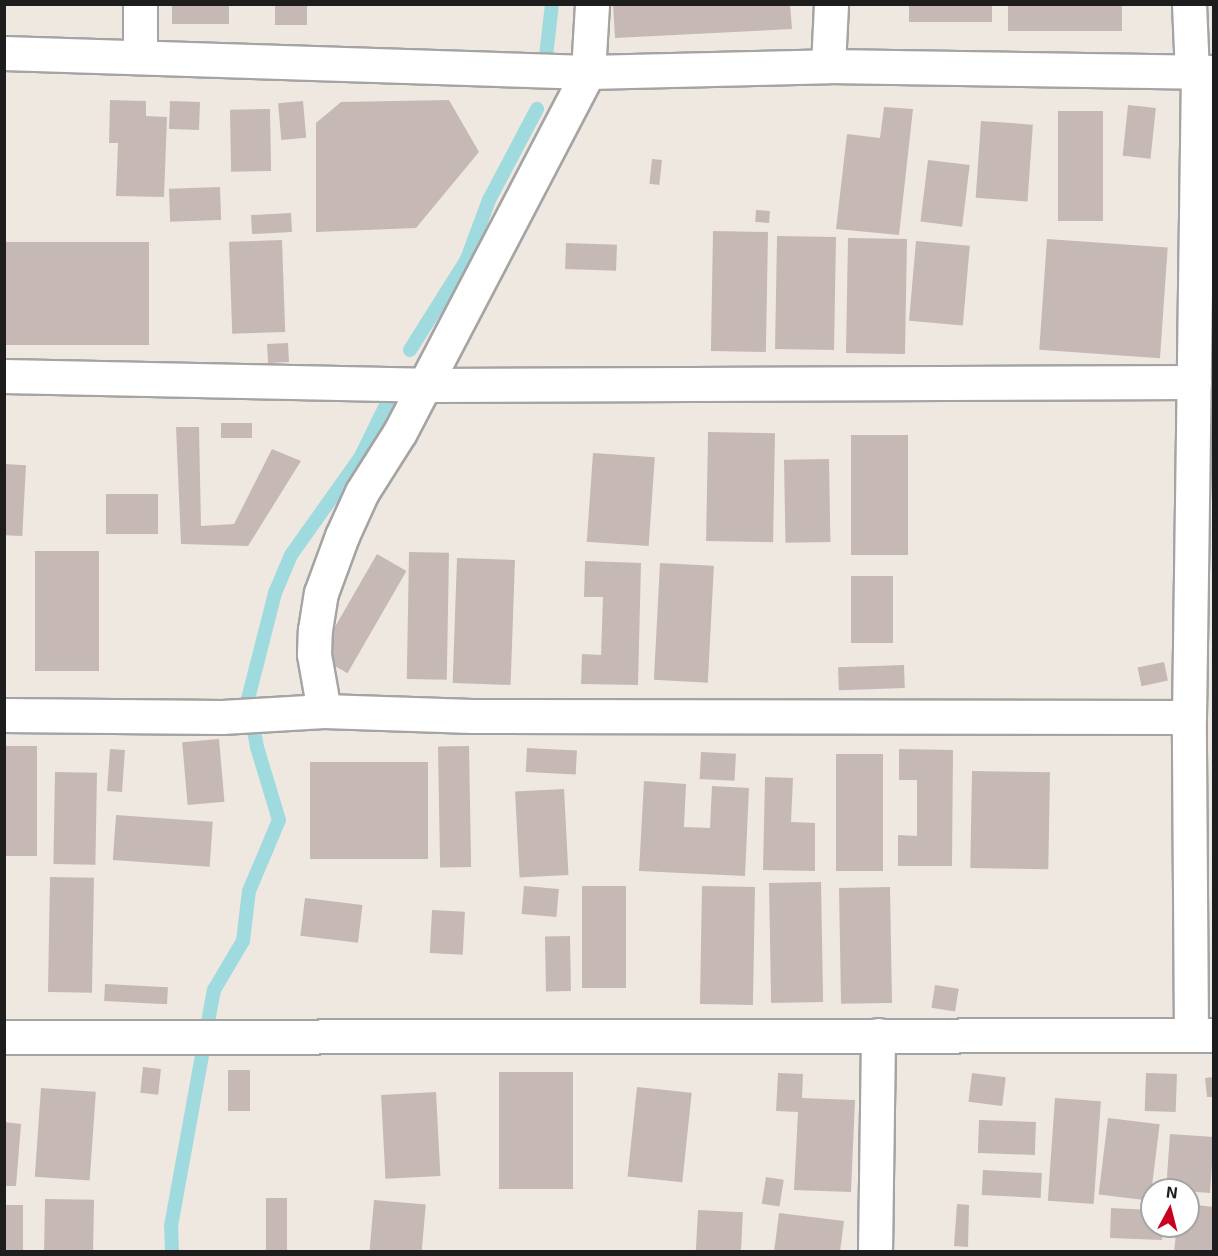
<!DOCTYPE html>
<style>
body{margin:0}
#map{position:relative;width:1218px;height:1256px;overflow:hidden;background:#efe8e1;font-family:"Exo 2",sans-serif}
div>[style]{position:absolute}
.stream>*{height:14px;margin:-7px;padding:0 7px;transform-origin:7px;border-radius:7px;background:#9fdadf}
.building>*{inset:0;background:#c6b9b5;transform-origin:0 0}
.roads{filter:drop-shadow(2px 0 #a4a4a4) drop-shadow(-2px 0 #a4a4a4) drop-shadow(0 2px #a4a4a4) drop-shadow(0 -2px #a4a4a4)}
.street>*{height:33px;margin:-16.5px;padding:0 16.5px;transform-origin:16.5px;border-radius:16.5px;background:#fff}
span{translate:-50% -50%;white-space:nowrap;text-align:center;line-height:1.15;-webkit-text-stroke:4.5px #fff;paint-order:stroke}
.frame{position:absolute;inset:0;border:6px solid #1d1d1d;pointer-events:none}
.north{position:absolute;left:1140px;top:1178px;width:60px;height:60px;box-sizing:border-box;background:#fff;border:2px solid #a5a5a5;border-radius:50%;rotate:7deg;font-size:16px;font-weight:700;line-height:24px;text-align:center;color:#1d1d1d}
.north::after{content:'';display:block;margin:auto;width:21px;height:27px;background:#c9001f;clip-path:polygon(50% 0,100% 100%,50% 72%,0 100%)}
</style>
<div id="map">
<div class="stream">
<div style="left:546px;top:56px;width:52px;rotate:-83.4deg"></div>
<div style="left:410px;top:350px;width:107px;rotate:-57.9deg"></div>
<div style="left:467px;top:259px;width:63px;rotate:-69.6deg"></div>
<div style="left:489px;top:200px;width:103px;rotate:-62.2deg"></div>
<div style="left:172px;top:1252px;width:26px;rotate:-92deg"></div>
<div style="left:171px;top:1226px;width:240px;rotate:-79.7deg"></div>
<div style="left:214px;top:990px;width:57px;rotate:-59.4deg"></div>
<div style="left:243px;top:941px;width:50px;rotate:-83.2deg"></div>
<div style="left:249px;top:891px;width:77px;rotate:-67.1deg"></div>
<div style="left:279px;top:820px;width:76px;rotate:-106.8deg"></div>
<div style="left:257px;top:747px;width:49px;rotate:-100.6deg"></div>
<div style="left:248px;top:699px;width:109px;rotate:-75.7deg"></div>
<div style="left:275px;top:593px;width:41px;rotate:-67.2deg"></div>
<div style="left:291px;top:555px;width:119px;rotate:-54.6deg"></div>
<div style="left:360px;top:458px;width:68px;rotate:-63.8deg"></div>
</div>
<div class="building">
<div style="left:172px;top:4px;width:57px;height:20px"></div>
<div style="left:275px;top:4px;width:32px;height:21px"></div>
<div style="clip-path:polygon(613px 4px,790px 4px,792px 29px,615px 38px)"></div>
<div style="left:909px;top:4px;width:83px;height:18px"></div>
<div style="left:1008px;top:4px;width:114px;height:27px"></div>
<div style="clip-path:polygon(110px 100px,146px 101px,146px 116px,167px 117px,164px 197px,116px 196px,118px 143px,109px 143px)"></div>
<div style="clip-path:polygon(449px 100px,479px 152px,416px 228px,316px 232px,316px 123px,341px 102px)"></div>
<div style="left:170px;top:101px;width:30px;height:28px;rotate:2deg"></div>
<div style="left:303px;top:101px;width:37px;height:25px;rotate:85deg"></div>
<div style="left:1128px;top:105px;width:28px;height:51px;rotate:6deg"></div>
<div style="clip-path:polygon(884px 107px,913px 109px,899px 235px,836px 229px,847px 134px,880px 138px)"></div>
<div style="left:270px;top:109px;width:62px;height:40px;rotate:89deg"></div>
<div style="left:1058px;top:111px;width:45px;height:110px"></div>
<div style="left:981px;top:121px;width:52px;height:77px;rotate:4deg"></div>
<div style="left:652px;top:159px;width:10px;height:25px;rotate:6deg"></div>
<div style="left:928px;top:160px;width:42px;height:62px;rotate:7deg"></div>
<div style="left:220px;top:187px;width:33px;height:51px;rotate:88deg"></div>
<div style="left:756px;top:210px;width:14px;height:12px;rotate:4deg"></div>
<div style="left:291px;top:213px;width:19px;height:40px;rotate:87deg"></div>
<div style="left:713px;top:231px;width:55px;height:120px;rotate:1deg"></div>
<div style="left:777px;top:236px;width:59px;height:113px;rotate:1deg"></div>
<div style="left:848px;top:238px;width:59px;height:115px;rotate:1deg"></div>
<div style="left:1047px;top:239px;width:121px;height:111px;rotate:4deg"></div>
<div style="left:282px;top:240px;width:92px;height:53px;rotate:88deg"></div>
<div style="left:916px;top:241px;width:54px;height:80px;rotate:5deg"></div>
<div style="left:4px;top:242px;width:145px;height:103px"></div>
<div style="left:566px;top:243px;width:51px;height:26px;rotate:2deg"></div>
<div style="left:288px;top:343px;width:19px;height:21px;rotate:87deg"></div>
<div style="left:252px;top:423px;width:15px;height:31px;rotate:90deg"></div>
<div style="clip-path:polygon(176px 427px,199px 427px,201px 526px,234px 524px,272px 449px,301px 461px,248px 546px,181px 544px)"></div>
<div style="left:708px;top:432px;width:67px;height:109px;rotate:1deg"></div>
<div style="left:851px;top:435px;width:57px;height:120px"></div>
<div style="left:593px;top:453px;width:62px;height:89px;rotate:4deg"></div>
<div style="left:829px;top:459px;width:83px;height:45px;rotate:89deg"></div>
<div style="left:4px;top:464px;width:22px;height:71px;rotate:3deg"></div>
<div style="left:106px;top:494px;width:52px;height:40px"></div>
<div style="left:35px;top:551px;width:64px;height:120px"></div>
<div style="left:409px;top:552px;width:40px;height:127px;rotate:1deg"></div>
<div style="left:377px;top:554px;width:34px;height:118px;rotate:30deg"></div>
<div style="left:457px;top:558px;width:58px;height:125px;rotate:2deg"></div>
<div style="clip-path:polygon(585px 561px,641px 563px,638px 685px,581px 684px,582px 654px,601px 655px,603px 597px,584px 597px)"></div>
<div style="left:660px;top:563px;width:54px;height:117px;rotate:3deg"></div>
<div style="left:851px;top:576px;width:42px;height:67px"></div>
<div style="left:1164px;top:662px;width:19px;height:27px;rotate:78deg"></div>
<div style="left:904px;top:665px;width:23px;height:66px;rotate:88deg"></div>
<div style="left:219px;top:739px;width:63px;height:37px;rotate:85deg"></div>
<div style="left:4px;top:746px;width:33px;height:110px"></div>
<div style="left:469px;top:746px;width:121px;height:31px;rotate:89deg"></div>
<div style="left:527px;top:748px;width:50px;height:24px;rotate:3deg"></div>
<div style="left:110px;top:749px;width:15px;height:42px;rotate:4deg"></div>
<div style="clip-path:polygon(899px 749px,953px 750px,952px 866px,898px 866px,898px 835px,917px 836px,917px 780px,899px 780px)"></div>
<div style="left:701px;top:752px;width:35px;height:27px;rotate:3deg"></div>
<div style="left:836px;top:754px;width:47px;height:117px"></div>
<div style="left:310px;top:762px;width:118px;height:97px"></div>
<div style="left:972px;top:771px;width:78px;height:97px;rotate:1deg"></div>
<div style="left:55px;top:772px;width:42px;height:92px;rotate:1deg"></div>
<div style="clip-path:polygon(765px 777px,793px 778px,791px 822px,815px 823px,815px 871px,763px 870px)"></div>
<div style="clip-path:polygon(644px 781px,686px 784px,684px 827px,710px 828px,712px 786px,749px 788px,745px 876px,639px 871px)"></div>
<div style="left:564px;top:789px;width:86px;height:49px;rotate:87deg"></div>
<div style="left:116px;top:815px;width:97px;height:45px;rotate:4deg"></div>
<div style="left:50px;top:877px;width:44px;height:115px;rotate:1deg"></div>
<div style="left:821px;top:882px;width:120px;height:52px;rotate:89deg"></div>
<div style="left:524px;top:886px;width:35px;height:28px;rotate:5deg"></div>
<div style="left:582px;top:886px;width:44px;height:102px"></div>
<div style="left:702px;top:886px;width:53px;height:118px;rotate:1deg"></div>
<div style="left:890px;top:887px;width:116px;height:51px;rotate:89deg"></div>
<div style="left:305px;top:898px;width:58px;height:38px;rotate:7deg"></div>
<div style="left:432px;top:910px;width:33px;height:43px;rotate:3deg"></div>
<div style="left:570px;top:936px;width:55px;height:25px;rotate:89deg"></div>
<div style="left:105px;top:984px;width:63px;height:17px;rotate:3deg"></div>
<div style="left:935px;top:985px;width:24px;height:23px;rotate:9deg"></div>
<div style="left:143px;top:1067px;width:18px;height:26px;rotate:6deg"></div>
<div style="left:228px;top:1070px;width:22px;height:41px"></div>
<div style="left:499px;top:1072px;width:74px;height:117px"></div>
<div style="clip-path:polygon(778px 1073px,803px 1074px,802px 1098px,855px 1100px,851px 1192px,794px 1190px,798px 1112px,776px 1111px)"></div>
<div style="left:972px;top:1073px;width:34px;height:29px;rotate:7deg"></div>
<div style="left:1146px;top:1073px;width:31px;height:38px;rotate:2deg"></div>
<div style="clip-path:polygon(1214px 1077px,1214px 1097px,1207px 1097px,1205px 1078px)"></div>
<div style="left:637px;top:1087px;width:55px;height:90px;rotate:6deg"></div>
<div style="left:41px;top:1088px;width:55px;height:89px;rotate:4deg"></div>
<div style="left:436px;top:1092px;width:84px;height:55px;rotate:87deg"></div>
<div style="left:1055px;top:1098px;width:46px;height:103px;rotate:4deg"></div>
<div style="left:1108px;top:1118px;width:52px;height:77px;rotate:7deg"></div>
<div style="left:979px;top:1120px;width:57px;height:33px;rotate:2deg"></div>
<div style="clip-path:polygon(4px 1122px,21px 1124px,16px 1186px,4px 1186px)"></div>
<div style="left:1170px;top:1134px;width:44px;height:56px;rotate:4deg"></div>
<div style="left:983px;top:1170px;width:59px;height:25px;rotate:3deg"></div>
<div style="left:766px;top:1177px;width:18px;height:27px;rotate:9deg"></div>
<div style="left:266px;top:1198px;width:21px;height:54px"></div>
<div style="left:45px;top:1199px;width:49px;height:53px;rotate:1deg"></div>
<div style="left:374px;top:1200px;width:52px;height:52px;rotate:5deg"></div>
<div style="clip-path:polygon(957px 1204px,969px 1205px,968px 1247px,954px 1246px)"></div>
<div style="clip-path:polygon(1188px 1204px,1214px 1207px,1214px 1252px,1174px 1252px,1177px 1226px,1188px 1226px)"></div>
<div style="left:4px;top:1205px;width:19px;height:47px"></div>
<div style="clip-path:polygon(1111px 1208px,1152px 1210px,1152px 1226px,1162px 1226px,1162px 1240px,1110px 1238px)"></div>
<div style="left:698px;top:1210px;width:45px;height:42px;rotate:3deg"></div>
<div style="clip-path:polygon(779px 1213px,844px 1221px,840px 1252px,774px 1252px)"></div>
</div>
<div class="roads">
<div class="street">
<div style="left:1189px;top:4px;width:68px;rotate:87.5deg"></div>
<div style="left:4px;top:53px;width:584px;rotate:1.86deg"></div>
<div style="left:588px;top:72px;width:240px;rotate:-1.4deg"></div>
<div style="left:828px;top:66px;width:386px;rotate:0.9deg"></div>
<div style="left:140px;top:55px;width:51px;rotate:-90deg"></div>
<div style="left:828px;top:66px;width:62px;rotate:-87.2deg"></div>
<div style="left:4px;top:376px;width:420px;rotate:1.2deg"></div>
<div style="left:424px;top:385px;width:770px;rotate:-0.22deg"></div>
<div style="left:324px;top:711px;width:58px;rotate:-100deg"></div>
<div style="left:314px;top:654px;width:24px;rotate:-88deg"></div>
<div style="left:315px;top:630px;width:37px;rotate:-81deg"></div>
<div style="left:321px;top:593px;width:61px;rotate:-69.8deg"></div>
<div style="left:342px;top:536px;width:48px;rotate:-65.6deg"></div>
<div style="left:362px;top:492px;width:71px;rotate:-57.7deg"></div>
<div style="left:400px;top:432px;width:406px;rotate:-62.4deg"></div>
<div style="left:588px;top:72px;width:68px;rotate:-86.6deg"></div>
<div style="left:4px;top:715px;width:218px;rotate:0.5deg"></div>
<div style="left:222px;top:717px;width:102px;rotate:-3.4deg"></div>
<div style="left:324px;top:711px;width:148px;rotate:1.9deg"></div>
<div style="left:472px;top:716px;width:717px;rotate:0.08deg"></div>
<div style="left:1191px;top:1035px;width:318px;rotate:-90.4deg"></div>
<div style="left:1189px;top:717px;width:645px;rotate:-89.2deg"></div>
<div style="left:4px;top:1037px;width:1210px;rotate:-0.09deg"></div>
<div style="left:875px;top:1252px;width:217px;rotate:-89.2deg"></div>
</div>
</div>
<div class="frame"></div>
<div class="north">N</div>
</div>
